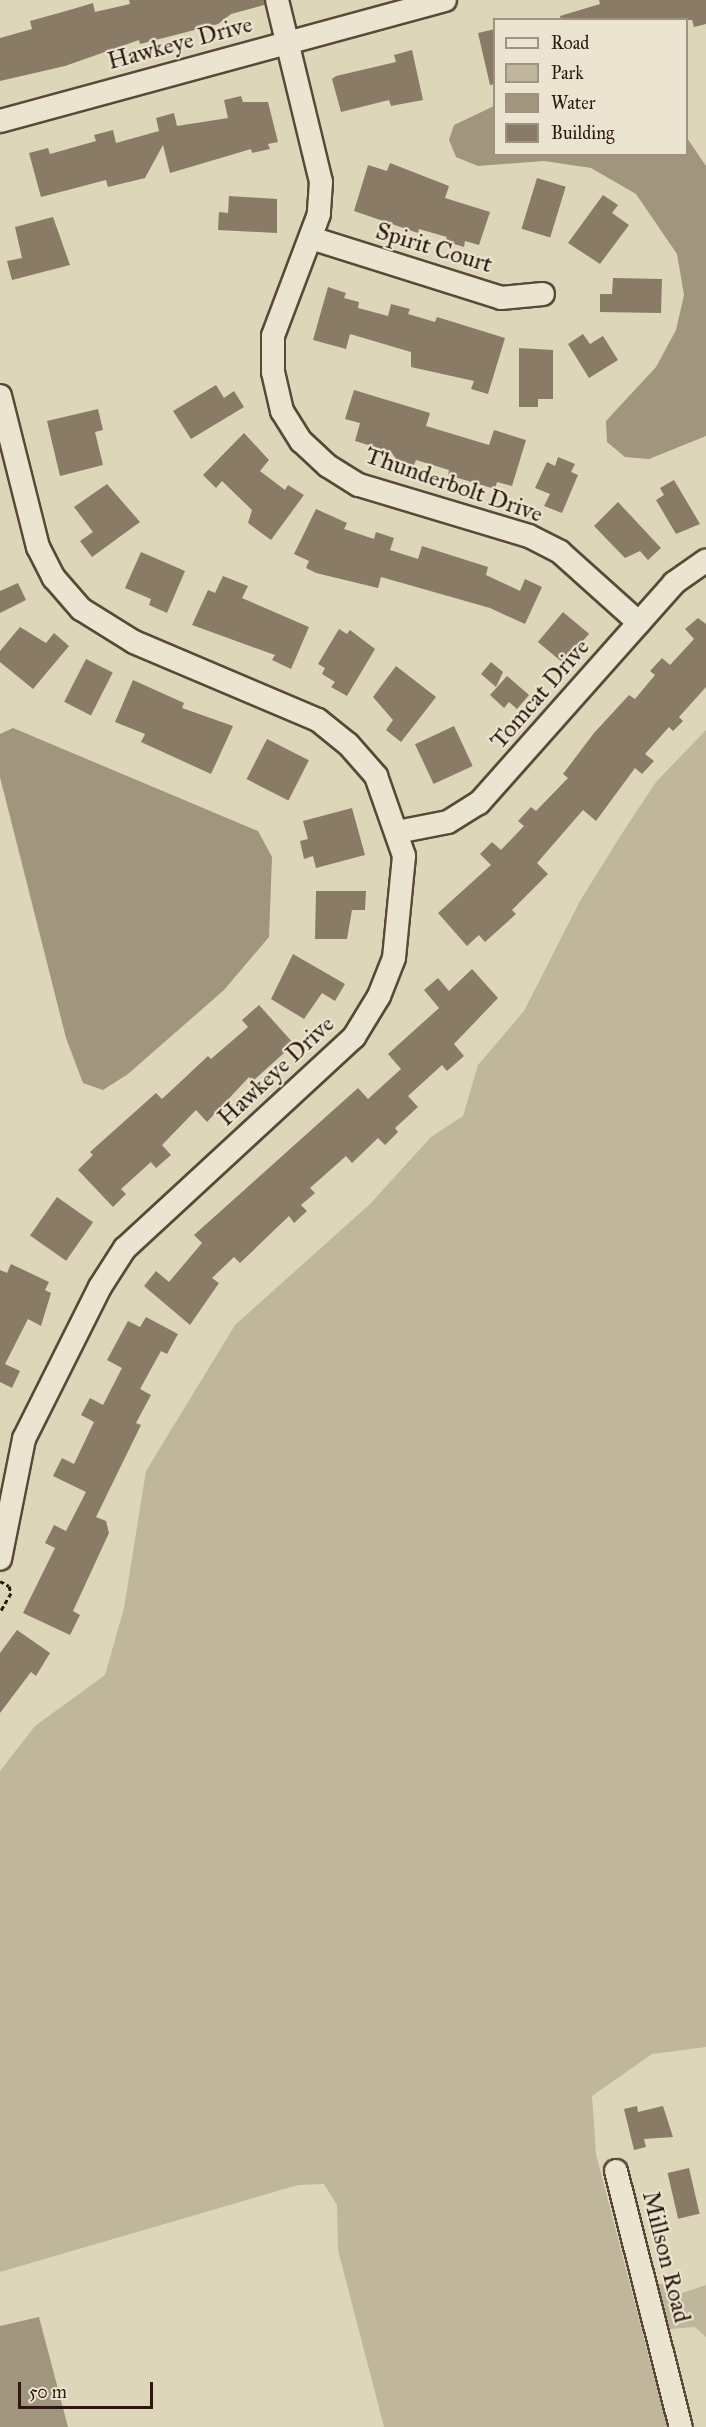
<!DOCTYPE html>
<style>
body{margin:0}
#map{position:relative;width:706px;height:2427px;overflow:hidden;background:#ded6b8;font-family:"IM FELL Great Primer",serif}
div>[style]{position:absolute}
.green>*{inset:0;background:#c0b69b}
.water>*{inset:0;background:#a2957e}
.building>*{inset:0;background:#8a7b66;transform-origin:0 0}
.path>*{height:3px;margin-top:-1.5px;transform-origin:0;background:repeating-linear-gradient(90deg,#2e180d 0 4.5px,transparent 0 7.5px)}
.roads{filter:drop-shadow(2px 0 #5a4838) drop-shadow(-2px 0 #5a4838) drop-shadow(0 2px #5a4838) drop-shadow(0 -2px #5a4838)}
.minor>*{height:22px;margin:-11px;padding:0 11px;transform-origin:11px;border-radius:11px;background:#eae4d1}
span{translate:-50% -50%;white-space:nowrap;text-align:center;line-height:1.15;-webkit-text-stroke:4.5px #eae4d1;paint-order:stroke}
.street-label{font-size:24px;color:#2e180d}
.legend{position:absolute;left:493px;top:18px;width:195px;height:138px;box-sizing:border-box;background:#eae4d1;border:2px solid #9f9283;margin:0;padding:8px 10px;list-style:none;font-size:18px;color:#2e180d}
.legend li{display:flex;align-items:center;gap:12px;height:30px}
.legend b{width:30px;border:2px solid #9f9283}
.scale{position:absolute;left:18px;top:2382px;width:135px;height:27px;box-sizing:border-box;border:3px solid #2e180d;border-top:0;padding-left:8px;font-size:18px;line-height:21px;white-space:nowrap;color:#2e180d;-webkit-text-stroke:4px #eae4d1;paint-order:stroke}
</style>
<div id="map">
<div class="green">
<div style="clip-path:polygon(706px 730px,706px 2047px,652px 2054px,592px 2096px,596px 2154px,667px 2427px,384px 2427px,338px 2250px,337px 2205px,324px 2184px,298px 2185px,0 2272px,0 1771px,35px 1726px,105px 1675px,124px 1608px,146px 1471px,235px 1325px,370px 1204px,431px 1137px,463px 1116px,478px 1065px,524px 1011px,580px 901px,621px 835px,656px 782px)"></div>
<div style="clip-path:polygon(653px 2284px,668px 2284px,676px 2295px,706px 2285px,706px 2337px,695px 2327px,670px 2329px)"></div>
</div>
<div class="water">
<div style="clip-path:polygon(494px 106px,494px 154px,686px 154px,687px 138px,706px 166px,706px 436px,649px 459px,625px 457px,607px 442px,606px 421px,656px 367px,676px 330px,684px 295px,677px 254px,636px 194px,591px 168px,544px 161px,478px 166px,456px 157px,449px 140px,454px 125px)"></div>
<div style="clip-path:polygon(13px 728px,258px 831px,272px 857px,269px 937px,224px 990px,128px 1074px,103px 1090px,83px 1083px,66px 1038px,0 777px,0 734px)"></div>
<div style="clip-path:polygon(39px 2317px,68px 2427px,0 2427px,0 2326px)"></div>
</div>
<div class="building">
<div style="clip-path:polygon(129px 0,264px 0,264px 5px,231px 14px,218px 24px,140px 44px,139px 40px,65px 66px,0 81px,0 38px,32px 29px,30px 21px,73px 9px,93px 3px,95px 12px,130px 4px)"></div>
<div style="clip-path:polygon(599px 0,706px 0,706px 24px,694px 27px,692px 20px,561px 20px,560px 16px,600px 4px)"></div>
<div style="clip-path:polygon(495px 29px,495px 84px,490px 85px,478px 33px)"></div>
<div style="clip-path:polygon(412px 50px,423px 100px,391px 106px,389px 100px,341px 112px,332px 79px,336px 76px,396px 62px,394px 55px)"></div>
<div style="clip-path:polygon(241px 96px,243px 102px,268px 102px,278px 142px,268px 144px,270px 149px,252px 153px,251px 149px,170px 173px,163px 145px,145px 178px,108px 187px,106px 180px,41px 197px,29px 153px,48px 148px,50px 154px,96px 141px,94px 135px,113px 130px,116px 143px,159px 131px,156px 118px,174px 113px,177px 126px,228px 118px,224px 100px)"></div>
<div style="clip-path:polygon(390px 163px,449px 186px,445px 198px,490px 212px,479px 245px,465px 241px,464px 247px,445px 241px,447px 237px,419px 229px,418px 233px,354px 211px,368px 165px,387px 171px)"></div>
<div style="left:537px;top:178px;width:30px;height:53px;rotate:17deg"></div>
<div style="clip-path:polygon(603px 195px,618px 205px,612px 213px,629px 225px,600px 264px,568px 243px)"></div>
<div style="clip-path:polygon(229px 196px,277px 199px,277px 233px,218px 230px,219px 212px,228px 213px)"></div>
<div style="clip-path:polygon(53px 217px,70px 265px,12px 280px,7px 261px,22px 258px,15px 227px)"></div>
<div style="clip-path:polygon(613px 278px,662px 279px,661px 313px,600px 312px,600px 294px,612px 294px)"></div>
<div style="clip-path:polygon(328px 287px,346px 293px,344px 298px,359px 302px,358px 308px,388px 316px,391px 304px,410px 309px,408px 314px,435px 322px,437px 317px,505px 338px,488px 394px,471px 389px,474px 381px,411px 367px,411px 352px,350px 334px,346px 349px,313px 340px)"></div>
<div style="clip-path:polygon(583px 334px,590px 344px,603px 336px,618px 360px,589px 378px,568px 344px)"></div>
<div style="clip-path:polygon(519px 348px,553px 350px,553px 399px,538px 399px,538px 407px,519px 407px)"></div>
<div style="clip-path:polygon(216px 385px,224px 398px,234px 391px,244px 407px,191px 439px,173px 411px)"></div>
<div style="clip-path:polygon(354px 390px,430px 413px,426px 426px,489px 445px,494px 430px,526px 440px,512px 486px,497px 482px,495px 489px,448px 475px,449px 470px,416px 460px,414px 465px,397px 460px,391px 452px,355px 441px,360px 423px,345px 419px)"></div>
<div style="clip-path:polygon(98px 409px,103px 430px,95px 432px,103px 465px,60px 476px,47px 421px)"></div>
<div style="clip-path:polygon(244px 433px,269px 460px,260px 471px,285px 490px,288px 485px,304px 495px,271px 540px,248px 523px,252px 510px,222px 481px,216px 488px,203px 475px)"></div>
<div style="clip-path:polygon(558px 457px,575px 464px,571px 472px,578px 475px,562px 513px,544px 506px,550px 494px,535px 488px,547px 462px,555px 466px)"></div>
<div style="clip-path:polygon(674px 480px,700px 524px,676px 534px,656px 500px,664px 495px,660px 488px)"></div>
<div style="clip-path:polygon(107px 484px,140px 522px,92px 557px,80px 541px,93px 532px,74px 507px)"></div>
<div style="clip-path:polygon(618px 502px,661px 548px,648px 560px,640px 551px,625px 558px,594px 526px)"></div>
<div style="clip-path:polygon(316px 509px,347px 523px,344px 529px,374px 539px,376px 532px,394px 538px,390px 550px,418px 559px,422px 546px,488px 567px,486px 575px,520px 591px,525px 579px,542px 587px,525px 624px,490px 608px,381px 577px,378px 588px,316px 573px,306px 568px,309px 561px,294px 554px)"></div>
<div style="clip-path:polygon(141px 552px,185px 571px,167px 613px,149px 605px,151px 599px,125px 588px)"></div>
<div style="clip-path:polygon(223px 576px,248px 586px,242px 598px,309px 627px,291px 669px,272px 660px,275px 655px,192px 625px,208px 590px,215px 593px)"></div>
<div style="clip-path:polygon(18px 583px,26px 600px,0 613px,0 591px)"></div>
<div style="left:563px;top:612px;width:34px;height:39px;rotate:40deg"></div>
<div style="clip-path:polygon(698px 618px,706px 624px,706px 687px,679px 717px,683px 721px,673px 731px,669px 727px,645px 754px,654px 761px,642px 774px,635px 768px,596px 821px,583px 810px,537px 863px,548px 874px,512px 910px,516px 914px,485px 942px,479px 935px,467px 946px,438px 913px,491px 865px,480px 854px,492px 842px,501px 850px,524px 826px,518px 821px,531px 807px,536px 811px,568px 778px,563px 774px,594px 733px,629px 695px,635px 699px,655px 675px,650px 671px,662px 658px,670px 665px,694px 639px,685px 629px)"></div>
<div style="clip-path:polygon(20px 627px,46px 643px,54px 633px,69px 646px,33px 689px,0 662px,0 651px)"></div>
<div style="clip-path:polygon(339px 629px,347px 634px,350px 630px,375px 649px,347px 696px,331px 687px,335px 682px,322px 674px,325px 668px,318px 664px)"></div>
<div style="left:86px;top:659px;width:30px;height:48px;rotate:27deg"></div>
<div style="clip-path:polygon(491px 662px,503px 672px,496px 687px,481px 674px)"></div>
<div style="clip-path:polygon(396px 666px,436px 697px,401px 742px,386px 730px,393px 720px,373px 697px)"></div>
<div style="clip-path:polygon(507px 676px,529px 695px,517px 709px,509px 702px,504px 708px,490px 695px)"></div>
<div style="clip-path:polygon(133px 680px,184px 703px,182px 708px,233px 726px,211px 774px,141px 742px,145px 734px,115px 722px)"></div>
<div style="left:454px;top:726px;width:44px;height:43px;rotate:65deg"></div>
<div style="left:267px;top:739px;width:47px;height:45px;rotate:27deg"></div>
<div style="clip-path:polygon(352px 808px,365px 855px,316px 868px,313px 856px,304px 859px,300px 841px,308px 839px,303px 821px)"></div>
<div style="clip-path:polygon(316px 891px,366px 891px,365px 910px,352px 910px,347px 939px,315px 939px)"></div>
<div style="clip-path:polygon(293px 954px,345px 984px,335px 1001px,322px 993px,304px 1019px,271px 999px)"></div>
<div style="clip-path:polygon(472px 969px,498px 998px,454px 1044px,464px 1056px,447px 1071px,442px 1065px,408px 1096px,418px 1107px,395px 1128px,398px 1132px,385px 1145px,378px 1138px,352px 1163px,346px 1156px,310px 1188px,315px 1193px,301px 1205px,307px 1211px,294px 1223px,289px 1216px,240px 1263px,234px 1257px,212px 1278px,219px 1283px,190px 1325px,144px 1286px,156px 1271px,169px 1282px,202px 1243px,194px 1235px,358px 1088px,368px 1099px,401px 1069px,388px 1054px,439px 1008px,424px 990px,438px 978px,449px 991px)"></div>
<div style="clip-path:polygon(259px 1005px,294px 1044px,253px 1081px,249px 1077px,207px 1122px,196px 1110px,162px 1145px,171px 1155px,156px 1168px,151px 1162px,121px 1189px,126px 1194px,113px 1207px,78px 1170px,93px 1155px,90px 1152px,156px 1093px,162px 1099px,208px 1056px,211px 1059px,248px 1027px,242px 1020px)"></div>
<div style="left:57px;top:1197px;width:44px;height:47px;rotate:35deg"></div>
<div style="clip-path:polygon(11px 1264px,49px 1282px,45px 1290px,51px 1293px,41px 1326px,28px 1319px,5px 1364px,20px 1371px,12px 1388px,0 1382px,0 1270px,7px 1273px)"></div>
<div style="clip-path:polygon(146px 1317px,178px 1334px,167px 1354px,161px 1351px,140px 1389px,151px 1395px,136px 1423px,141px 1425px,96px 1517px,106px 1521px,109px 1533px,73px 1611px,80px 1615px,70px 1635px,23px 1613px,55px 1548px,45px 1543px,54px 1525px,66px 1531px,86px 1492px,53px 1476px,62px 1458px,74px 1464px,94px 1422px,81px 1415px,90px 1398px,103px 1405px,122px 1368px,107px 1360px,128px 1321px,140px 1327px)"></div>
<div style="clip-path:polygon(17px 1630px,50px 1653px,36px 1676px,31px 1672px,0 1713px,0 1653px)"></div>
<div style="clip-path:polygon(637px 2106px,638px 2112px,663px 2106px,673px 2137px,644px 2139px,646px 2147px,634px 2150px,624px 2109px)"></div>
<div style="left:689px;top:2168px;width:47px;height:22px;rotate:77deg"></div>
</div>
<div class="path">
<div style="left:0;top:1581px;width:10px;rotate:29deg"></div>
<div style="left:9px;top:1586px;width:7px;rotate:74deg"></div>
<div style="left:11px;top:1593px;width:22px;rotate:120deg"></div>
</div>
<div class="roads">
<div class="minor">
<div style="left:277px;top:0;width:187px;rotate:76.4deg"></div>
<div style="left:321px;top:182px;width:32px;rotate:94deg"></div>
<div style="left:319px;top:214px;width:130px;rotate:110.7deg"></div>
<div style="left:273px;top:336px;width:36px;rotate:90deg"></div>
<div style="left:273px;top:372px;width:40px;rotate:77deg"></div>
<div style="left:282px;top:411px;width:36px;rotate:58deg"></div>
<div style="left:301px;top:441px;width:37px;rotate:43deg"></div>
<div style="left:328px;top:466px;width:36px;rotate:32deg"></div>
<div style="left:359px;top:485px;width:177px;rotate:16.7deg"></div>
<div style="left:529px;top:536px;width:35px;rotate:27deg"></div>
<div style="left:560px;top:552px;width:106px;rotate:41.9deg"></div>
<div style="left:0;top:121px;width:461px;rotate:-15.2deg"></div>
<div style="left:311px;top:238px;width:199px;rotate:17.5deg"></div>
<div style="left:501px;top:298px;width:42px;rotate:-5.4deg"></div>
<div style="left:0;top:396px;width:156px;rotate:75.9deg"></div>
<div style="left:38px;top:547px;width:35px;rotate:63deg"></div>
<div style="left:54px;top:578px;width:41px;rotate:48.9deg"></div>
<div style="left:81px;top:609px;width:62px;rotate:31.9deg"></div>
<div style="left:134px;top:642px;width:200px;rotate:23deg"></div>
<div style="left:318px;top:720px;width:38px;rotate:39deg"></div>
<div style="left:348px;top:744px;width:43px;rotate:48.8deg"></div>
<div style="left:376px;top:776px;width:85px;rotate:70.7deg"></div>
<div style="left:404px;top:856px;width:102px;rotate:95.6deg"></div>
<div style="left:394px;top:958px;width:41px;rotate:111.5deg"></div>
<div style="left:379px;top:996px;width:48px;rotate:121.4deg"></div>
<div style="left:354px;top:1037px;width:311px;rotate:137.3deg"></div>
<div style="left:125px;top:1248px;width:46px;rotate:122.7deg"></div>
<div style="left:100px;top:1287px;width:170px;rotate:116.6deg"></div>
<div style="left:24px;top:1439px;width:122px;rotate:101.3deg"></div>
<div style="left:397px;top:832px;width:52px;rotate:-11.1deg"></div>
<div style="left:448px;top:822px;width:36px;rotate:-32deg"></div>
<div style="left:479px;top:803px;width:294px;rotate:-48.4deg"></div>
<div style="left:674px;top:583px;width:39px;rotate:-35deg"></div>
<div style="left:616px;top:2171px;width:264px;rotate:75.8deg"></div>
</div>
</div>
<div class="street-label">
<span style="left:180px;top:43px;rotate:-15deg">Hawkeye Drive</span>
<span style="left:434px;top:248px;rotate:17deg">Spirit Court</span>
<span style="left:454px;top:485px;rotate:19deg">Thunderbolt Drive</span>
<span style="left:540px;top:694px;rotate:-49deg">Tomcat Drive</span>
<span style="left:276px;top:1071px;rotate:-43deg">Hawkeye Drive</span>
<span style="left:666px;top:2257px;rotate:76deg">Millson Road</span>
</div>
<ul class="legend">
<li><b style="height:8px;background:#eae4d1"></b>Road</li>
<li><b style="height:16px;background:#c0b69b"></b>Park</li>
<li><b style="height:16px;background:#a2957e"></b>Water</li>
<li><b style="height:16px;background:#8a7b66"></b>Building</li>
</ul>
<div class="scale">50 m</div>
</div>
